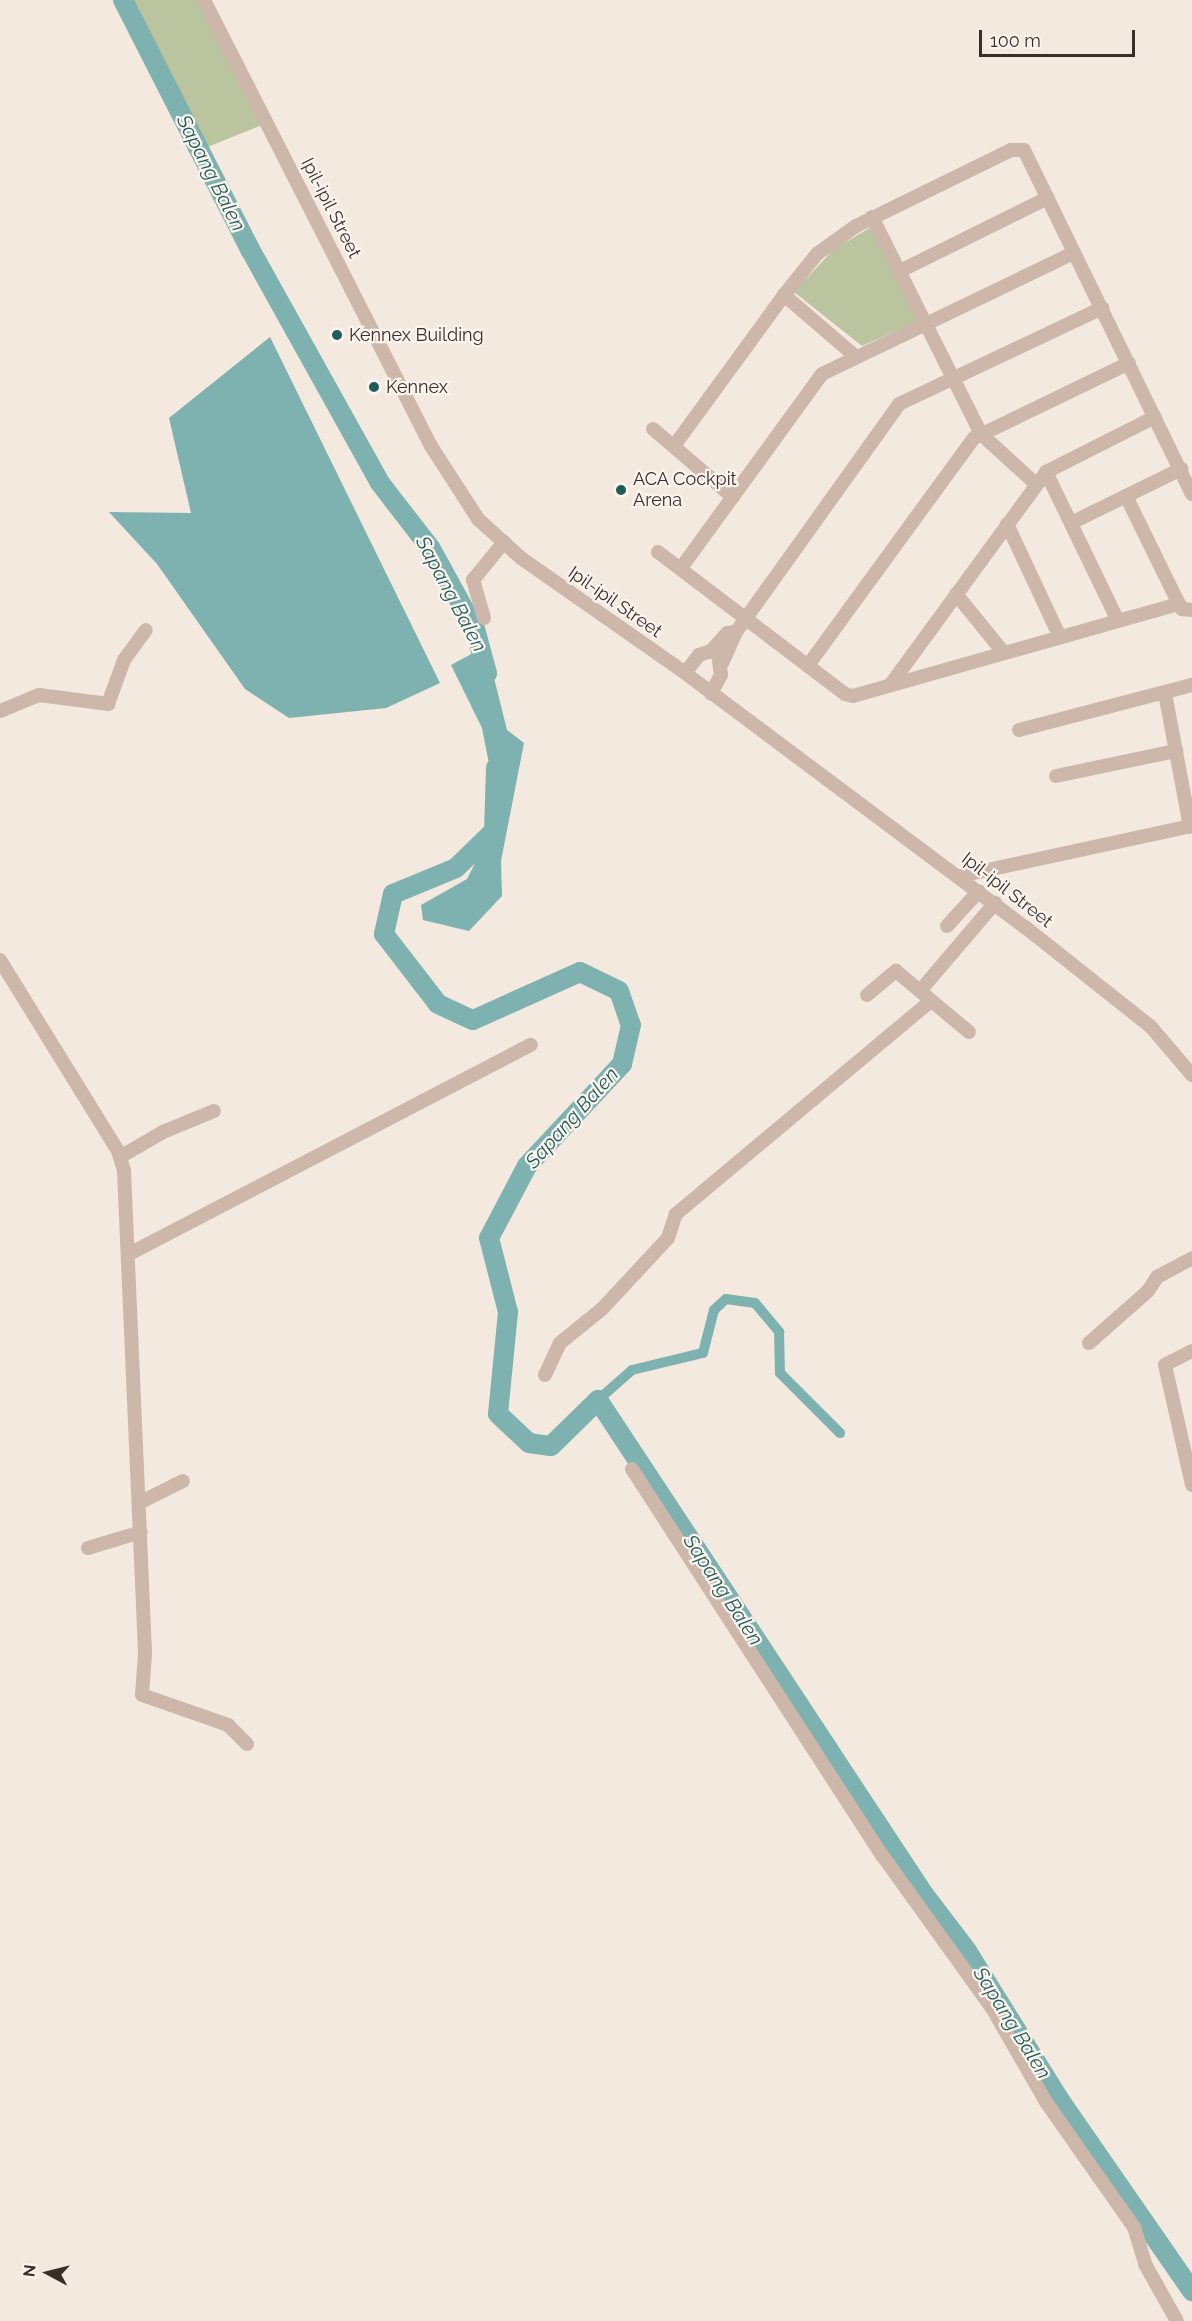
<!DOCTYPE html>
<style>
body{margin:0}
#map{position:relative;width:1192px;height:2321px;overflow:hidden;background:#f4e9df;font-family:Raleway,sans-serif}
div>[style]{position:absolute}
.green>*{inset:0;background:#bac49e}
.water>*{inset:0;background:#7db2b1}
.stream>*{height:3px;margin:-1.5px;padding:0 1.5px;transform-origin:1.5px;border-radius:1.5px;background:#7db2b1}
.canal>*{height:10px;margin:-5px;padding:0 5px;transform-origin:5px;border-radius:5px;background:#7db2b1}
.river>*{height:20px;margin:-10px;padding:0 10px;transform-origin:10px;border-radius:10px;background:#7db2b1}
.minor>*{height:14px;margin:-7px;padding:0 7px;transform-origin:7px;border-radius:7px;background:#cdb7aa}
.dots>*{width:16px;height:16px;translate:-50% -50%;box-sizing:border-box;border:3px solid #fbf3ec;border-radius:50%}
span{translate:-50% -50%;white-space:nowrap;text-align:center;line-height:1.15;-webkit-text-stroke:4.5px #fbf3ec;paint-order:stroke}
.street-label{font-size:18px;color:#3a2e2a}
.poi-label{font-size:18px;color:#3a2e2a}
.left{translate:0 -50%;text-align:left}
.water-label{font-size:20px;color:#1d5e5d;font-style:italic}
.north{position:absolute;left:18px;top:2243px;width:60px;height:60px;-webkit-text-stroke:4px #fbf3ec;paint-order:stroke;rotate:277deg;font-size:16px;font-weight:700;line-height:24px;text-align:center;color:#3a2e2a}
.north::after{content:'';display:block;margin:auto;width:21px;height:27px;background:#3a2e2a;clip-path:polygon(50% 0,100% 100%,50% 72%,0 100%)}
.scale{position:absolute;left:979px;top:30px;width:156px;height:27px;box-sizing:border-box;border:3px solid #3a2e2a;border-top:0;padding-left:8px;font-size:18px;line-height:21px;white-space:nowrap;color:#3a2e2a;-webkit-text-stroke:4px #fbf3ec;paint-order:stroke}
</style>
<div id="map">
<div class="green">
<div style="clip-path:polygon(119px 0,209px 0,267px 123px,190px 154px)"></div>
<div style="clip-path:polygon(871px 227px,920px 320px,862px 346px,794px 292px,833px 250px)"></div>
</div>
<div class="water">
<div style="clip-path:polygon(270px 337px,440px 683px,386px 708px,289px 718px,245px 689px,157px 564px,109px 512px,191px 513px,169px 418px)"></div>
<div style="clip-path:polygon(486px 646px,507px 730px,524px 743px,501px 861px,502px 896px,469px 931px,423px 920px,421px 905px,467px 879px,499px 815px,482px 728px,451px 665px)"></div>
</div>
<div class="stream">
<div style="left:551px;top:1446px;width:3px;rotate:72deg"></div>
</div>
<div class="canal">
<div style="left:598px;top:1400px;width:45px;rotate:-41.4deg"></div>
<div style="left:632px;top:1370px;width:73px;rotate:-13.5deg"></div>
<div style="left:703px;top:1353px;width:44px;rotate:-75.7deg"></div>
<div style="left:714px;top:1310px;width:16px;rotate:-43deg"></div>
<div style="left:726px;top:1299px;width:29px;rotate:8deg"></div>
<div style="left:755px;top:1303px;width:38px;rotate:50deg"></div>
<div style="left:779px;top:1332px;width:41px;rotate:88.6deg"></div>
<div style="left:780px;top:1373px;width:85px;rotate:45deg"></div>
</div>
<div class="river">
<div style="left:123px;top:0;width:282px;rotate:63deg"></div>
<div style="left:251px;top:251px;width:265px;rotate:60.9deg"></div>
<div style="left:380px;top:483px;width:83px;rotate:52.3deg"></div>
<div style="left:431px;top:549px;width:91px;rotate:61.2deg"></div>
<div style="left:475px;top:629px;width:46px;rotate:74.7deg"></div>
<div style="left:496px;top:768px;width:63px;rotate:91.8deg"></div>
<div style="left:494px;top:831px;width:53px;rotate:135.8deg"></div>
<div style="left:456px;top:868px;width:68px;rotate:157.6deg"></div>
<div style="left:393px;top:894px;width:41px;rotate:102.7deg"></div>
<div style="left:384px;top:934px;width:88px;rotate:52.4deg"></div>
<div style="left:438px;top:1004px;width:38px;rotate:25deg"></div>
<div style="left:473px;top:1020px;width:117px;rotate:-24.2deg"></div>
<div style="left:580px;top:972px;width:43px;rotate:26deg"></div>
<div style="left:619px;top:991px;width:36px;rotate:71deg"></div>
<div style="left:631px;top:1025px;width:40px;rotate:103deg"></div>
<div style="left:622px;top:1064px;width:139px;rotate:133deg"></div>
<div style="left:527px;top:1166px;width:81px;rotate:117.8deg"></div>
<div style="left:489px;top:1238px;width:76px;rotate:75.6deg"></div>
<div style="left:508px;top:1312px;width:102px;rotate:95.6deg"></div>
<div style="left:498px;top:1414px;width:42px;rotate:43.1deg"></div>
<div style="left:529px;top:1443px;width:22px;rotate:8deg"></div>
<div style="left:551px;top:1446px;width:66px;rotate:-44.4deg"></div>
<div style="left:598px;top:1400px;width:422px;rotate:56.6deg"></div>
<div style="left:832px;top:1755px;width:165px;rotate:56.6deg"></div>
<div style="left:923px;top:1893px;width:73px;rotate:52.8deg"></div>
<div style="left:967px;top:1951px;width:174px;rotate:58.1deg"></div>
<div style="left:1059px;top:2099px;width:234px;rotate:55.3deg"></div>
</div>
<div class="minor">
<div style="left:204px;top:0;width:500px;rotate:63.03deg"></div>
<div style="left:431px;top:446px;width:87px;rotate:57.2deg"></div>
<div style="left:478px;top:519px;width:58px;rotate:42.2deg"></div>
<div style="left:521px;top:558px;width:195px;rotate:35deg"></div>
<div style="left:681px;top:670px;width:429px;rotate:36.8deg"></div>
<div style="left:1025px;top:927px;width:161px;rotate:38.4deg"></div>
<div style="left:1151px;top:1027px;width:63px;rotate:49.5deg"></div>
<div style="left:872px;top:217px;width:243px;rotate:63.3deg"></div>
<div style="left:981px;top:434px;width:74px;rotate:42.3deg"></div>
<div style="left:900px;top:271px;width:165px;rotate:-26.3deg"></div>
<div style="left:784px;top:295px;width:53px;rotate:-51.2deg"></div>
<div style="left:817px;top:254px;width:48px;rotate:-35.7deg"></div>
<div style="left:856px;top:226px;width:173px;rotate:-26.1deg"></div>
<div style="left:1011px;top:150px;width:13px"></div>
<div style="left:1024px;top:150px;width:383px;rotate:64deg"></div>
<div style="left:653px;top:429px;width:105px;rotate:40.4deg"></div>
<div style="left:674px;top:446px;width:187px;rotate:-53.9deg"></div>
<div style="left:784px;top:295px;width:94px;rotate:40.7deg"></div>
<div style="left:1046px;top:472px;width:165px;rotate:64.2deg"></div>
<div style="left:1126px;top:496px;width:120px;rotate:63.9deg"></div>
<div style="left:1071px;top:523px;width:123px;rotate:-26.1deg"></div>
<div style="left:1007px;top:524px;width:125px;rotate:64.9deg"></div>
<div style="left:658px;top:552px;width:235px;rotate:37.2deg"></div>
<div style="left:845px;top:694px;width:8px;rotate:14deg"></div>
<div style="left:853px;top:696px;width:339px;rotate:-15.8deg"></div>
<div style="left:1179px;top:604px;width:6px;rotate:59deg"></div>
<div style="left:1182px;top:609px;width:10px;rotate:6deg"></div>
<div style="left:681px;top:568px;width:240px;rotate:-54deg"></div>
<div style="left:822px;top:374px;width:279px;rotate:-25.7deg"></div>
<div style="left:956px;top:594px;width:76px;rotate:50.9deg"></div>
<div style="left:484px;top:618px;width:40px;rotate:-106deg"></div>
<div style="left:473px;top:580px;width:49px;rotate:-50.8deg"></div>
<div style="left:736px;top:632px;width:280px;rotate:-54.4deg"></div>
<div style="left:899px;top:404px;width:225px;rotate:-25.3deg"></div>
<div style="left:711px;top:651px;width:24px;rotate:-48deg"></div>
<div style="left:727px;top:633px;width:9px;rotate:-6deg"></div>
<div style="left:736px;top:632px;width:34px;rotate:114deg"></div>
<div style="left:809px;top:664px;width:280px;rotate:-53.9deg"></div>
<div style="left:974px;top:438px;width:172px;rotate:-25.8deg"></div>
<div style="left:685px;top:673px;width:23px;rotate:-52deg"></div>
<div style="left:699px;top:655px;width:13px;rotate:-18deg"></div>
<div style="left:711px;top:651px;width:8px;rotate:23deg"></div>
<div style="left:718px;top:654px;width:21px;rotate:82deg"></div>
<div style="left:721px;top:675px;width:21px;rotate:119deg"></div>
<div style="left:891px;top:684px;width:263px;rotate:-53.8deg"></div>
<div style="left:1046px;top:472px;width:122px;rotate:-26.8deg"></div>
<div style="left:1165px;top:693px;width:136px;rotate:79.4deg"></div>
<div style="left:0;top:711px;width:42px;rotate:-22.3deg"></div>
<div style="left:39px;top:695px;width:70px;rotate:7.4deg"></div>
<div style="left:108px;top:704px;width:47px;rotate:-70deg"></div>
<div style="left:124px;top:660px;width:37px;rotate:-54deg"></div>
<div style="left:1019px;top:730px;width:179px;rotate:-14.6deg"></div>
<div style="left:1056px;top:776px;width:123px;rotate:-11.8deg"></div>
<div style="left:960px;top:876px;width:237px;rotate:-12.2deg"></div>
<div style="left:947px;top:926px;width:47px;rotate:-47.6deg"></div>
<div style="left:0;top:960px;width:225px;rotate:58.3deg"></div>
<div style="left:118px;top:1151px;width:21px;rotate:73deg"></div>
<div style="left:124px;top:1171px;width:483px;rotate:87.5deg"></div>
<div style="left:145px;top:1654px;width:41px;rotate:94.2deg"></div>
<div style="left:142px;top:1695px;width:91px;rotate:19.2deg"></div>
<div style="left:228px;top:1725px;width:27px;rotate:45deg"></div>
<div style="left:920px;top:991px;width:116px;rotate:-49.6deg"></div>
<div style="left:867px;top:995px;width:38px;rotate:-40deg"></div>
<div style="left:896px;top:971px;width:95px;rotate:39.9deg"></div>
<div style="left:120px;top:1157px;width:50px;rotate:-30.2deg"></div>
<div style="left:163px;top:1132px;width:55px;rotate:-22.4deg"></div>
<div style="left:129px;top:1254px;width:453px;rotate:-27.5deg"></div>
<div style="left:1089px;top:1343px;width:79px;rotate:-41.4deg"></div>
<div style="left:1148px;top:1291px;width:17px;rotate:-57deg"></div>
<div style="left:1157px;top:1277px;width:40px;rotate:-28deg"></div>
<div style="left:1192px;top:1351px;width:30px;rotate:153deg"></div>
<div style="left:1165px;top:1365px;width:123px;rotate:77.3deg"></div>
<div style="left:545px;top:1375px;width:35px;rotate:-65deg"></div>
<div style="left:560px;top:1343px;width:54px;rotate:-39deg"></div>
<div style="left:602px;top:1309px;width:97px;rotate:-47.1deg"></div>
<div style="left:668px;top:1238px;width:25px;rotate:-72deg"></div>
<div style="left:676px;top:1214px;width:332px;rotate:-39.9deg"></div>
<div style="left:632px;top:1469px;width:460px;rotate:57.1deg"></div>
<div style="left:882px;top:1855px;width:188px;rotate:54.3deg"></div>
<div style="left:992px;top:2008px;width:108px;rotate:60.1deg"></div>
<div style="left:1046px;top:2102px;width:153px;rotate:54.9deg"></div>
<div style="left:1134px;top:2227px;width:39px;rotate:73deg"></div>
<div style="left:1145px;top:2264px;width:65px;rotate:60.7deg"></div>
<div style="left:139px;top:1503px;width:49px;rotate:-26.6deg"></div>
<div style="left:88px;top:1548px;width:55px;rotate:-16.8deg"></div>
</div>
<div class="dots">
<div style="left:337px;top:335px;background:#1d5e5d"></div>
<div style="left:374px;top:387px;background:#1d5e5d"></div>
<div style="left:621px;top:490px;background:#1d5e5d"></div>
</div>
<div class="street-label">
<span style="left:331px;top:208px;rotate:63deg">Ipil-ipil Street</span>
<span style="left:615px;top:602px;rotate:35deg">Ipil-ipil Street</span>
<span style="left:1007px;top:890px;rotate:38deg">Ipil-ipil Street</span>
</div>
<div class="poi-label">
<span class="left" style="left:349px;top:335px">Kennex Building</span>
<span class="left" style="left:386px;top:387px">Kennex</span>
<span class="left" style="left:633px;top:490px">ACA Cockpit<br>Arena</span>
</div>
<div class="water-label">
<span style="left:211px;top:173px;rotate:63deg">Sapang Balen</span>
<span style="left:451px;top:594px;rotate:62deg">Sapang Balen</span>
<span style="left:572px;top:1118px;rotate:-48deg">Sapang Balen</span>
<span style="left:723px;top:1590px;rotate:57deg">Sapang Balen</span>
<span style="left:1012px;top:2023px;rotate:58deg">Sapang Balen</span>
</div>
<div class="north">N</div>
<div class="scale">100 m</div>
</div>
